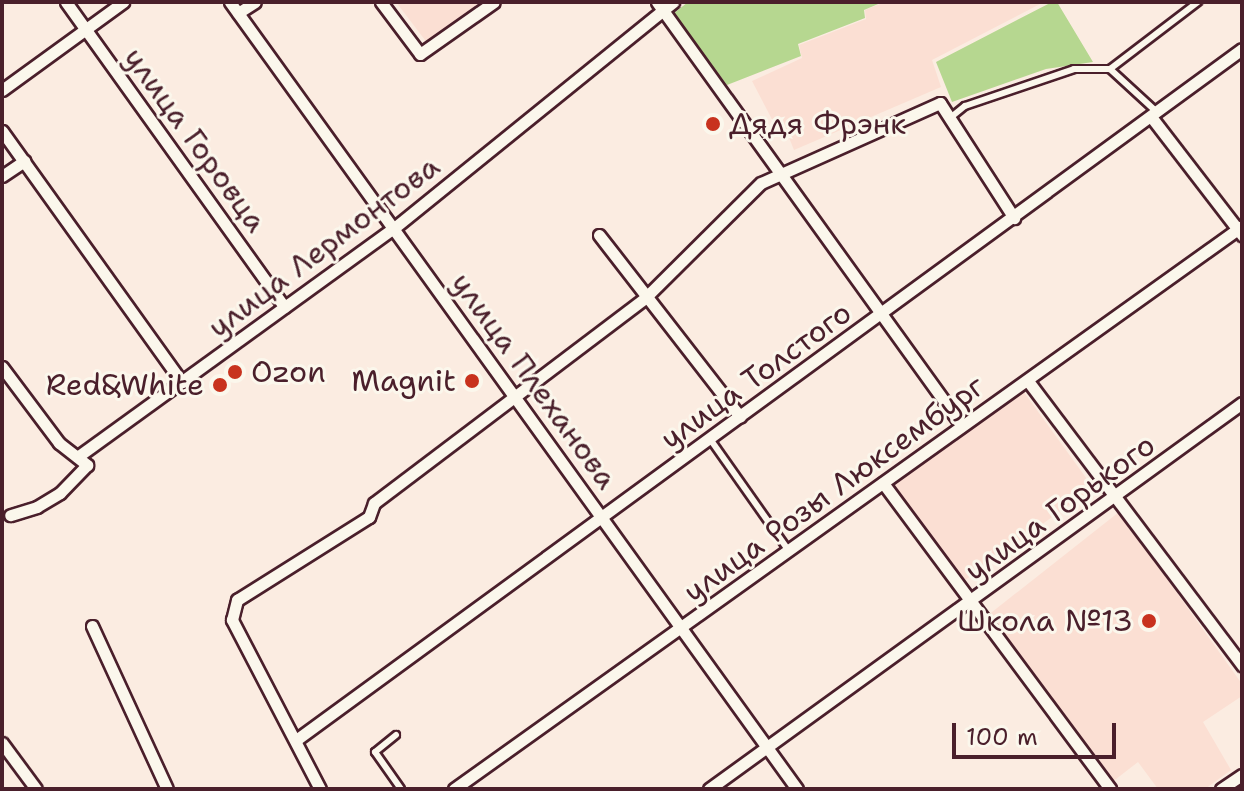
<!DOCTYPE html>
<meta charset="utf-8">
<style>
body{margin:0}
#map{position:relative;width:1244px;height:791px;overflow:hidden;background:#fbece1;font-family:"Shantell Sans",sans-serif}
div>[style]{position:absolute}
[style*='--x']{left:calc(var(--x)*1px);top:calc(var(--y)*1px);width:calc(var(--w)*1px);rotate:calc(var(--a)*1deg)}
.built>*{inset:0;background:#fbdfd3;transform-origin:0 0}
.green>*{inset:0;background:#b6d790}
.roads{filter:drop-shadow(2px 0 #4a1f2b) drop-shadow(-2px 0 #4a1f2b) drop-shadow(0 2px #4a1f2b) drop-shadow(0 -2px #4a1f2b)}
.lane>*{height:6px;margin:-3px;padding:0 3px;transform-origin:3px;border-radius:3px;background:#fbf7ec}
.street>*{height:11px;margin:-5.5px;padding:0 5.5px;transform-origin:5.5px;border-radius:5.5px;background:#fbf7ec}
.dots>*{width:22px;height:22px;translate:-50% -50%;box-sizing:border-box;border:4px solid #fbf7ec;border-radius:50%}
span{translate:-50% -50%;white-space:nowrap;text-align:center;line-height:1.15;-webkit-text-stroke:6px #fbf7ec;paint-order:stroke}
.poi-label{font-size:30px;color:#4a1f2b}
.left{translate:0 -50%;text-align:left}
.right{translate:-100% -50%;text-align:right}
.street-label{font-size:30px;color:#4a1f2b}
.frame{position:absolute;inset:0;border:4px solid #4a1f2b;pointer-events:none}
.scale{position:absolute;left:952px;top:723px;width:164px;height:36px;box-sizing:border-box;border:4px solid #4a1f2b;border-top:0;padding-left:10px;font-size:24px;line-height:28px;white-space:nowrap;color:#4a1f2b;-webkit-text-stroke:6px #fbf7ec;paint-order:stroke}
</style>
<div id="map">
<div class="built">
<i style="clip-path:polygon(396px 2px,488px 2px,428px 44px)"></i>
<i style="clip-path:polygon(885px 2px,1044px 2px,932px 60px,941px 87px,794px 150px,784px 125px,776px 127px,752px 81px,802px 58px,799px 45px,866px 19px,865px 10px)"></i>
<i style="left:1023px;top:391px;width:119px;height:160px;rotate:54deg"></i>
<i style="clip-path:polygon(1119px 512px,1242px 684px,1242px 696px,1203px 722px,1231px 770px,1205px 789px,1158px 789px,1138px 762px,1107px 786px,987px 616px)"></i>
</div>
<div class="green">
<i style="clip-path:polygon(688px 2px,883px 2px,864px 10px,865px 18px,798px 44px,801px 56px,727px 85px,673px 14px)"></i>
<i style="clip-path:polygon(1052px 2px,1057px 2px,1093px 62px,1046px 69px,952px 102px,936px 62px)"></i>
</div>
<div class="roads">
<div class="lane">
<i style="--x:1110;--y:69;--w:111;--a:-37.3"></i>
<i style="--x:950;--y:118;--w:19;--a:-39"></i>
<i style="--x:965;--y:106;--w:115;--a:-18.7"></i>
<i style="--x:1074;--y:69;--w:36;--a:0"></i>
<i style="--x:1110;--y:69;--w:65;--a:42.5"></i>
<i style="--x:710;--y:439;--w:137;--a:54.8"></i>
<i style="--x:396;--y:735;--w:27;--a:141"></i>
<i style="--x:375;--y:752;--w:45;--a:54.9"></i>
</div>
<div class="street">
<i style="--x:66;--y:2;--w:375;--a:54.4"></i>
<i style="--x:230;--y:2;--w:970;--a:54.23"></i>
<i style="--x:381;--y:2;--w:65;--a:53.1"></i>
<i style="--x:420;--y:54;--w:90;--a:-35.1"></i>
<i style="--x:657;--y:2;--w:522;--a:54.27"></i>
<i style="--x:238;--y:13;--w:20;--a:-33"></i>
<i style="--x:2;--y:90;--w:150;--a:-36"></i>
<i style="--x:1152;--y:118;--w:148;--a:52.4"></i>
<i style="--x:2;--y:131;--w:309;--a:54.4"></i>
<i style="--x:2;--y:176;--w:27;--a:-34"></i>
<i style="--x:599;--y:235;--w:230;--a:52.2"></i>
<i style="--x:2;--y:367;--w:95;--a:53.1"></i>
<i style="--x:59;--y:443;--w:36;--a:38"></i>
<i style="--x:87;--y:465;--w:39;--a:134"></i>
<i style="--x:60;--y:493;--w:27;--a:149"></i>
<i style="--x:37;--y:507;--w:28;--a:163"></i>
<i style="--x:1028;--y:381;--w:356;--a:53"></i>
<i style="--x:80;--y:455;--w:387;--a:-35.9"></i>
<i style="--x:394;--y:228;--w:359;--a:-39"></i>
<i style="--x:883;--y:483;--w:381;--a:53.4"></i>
<i style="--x:92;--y:626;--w:179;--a:65.3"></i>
<i style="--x:296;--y:740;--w:1171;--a:-36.15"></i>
<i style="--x:2;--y:743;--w:57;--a:53.5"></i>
<i style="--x:320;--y:789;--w:191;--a:-117.5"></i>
<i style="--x:232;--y:620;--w:21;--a:-76"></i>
<i style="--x:237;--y:600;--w:156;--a:-32.2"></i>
<i style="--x:369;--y:517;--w:15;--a:-70"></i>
<i style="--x:374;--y:503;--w:340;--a:-37.1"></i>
<i style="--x:645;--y:298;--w:163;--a:-44.8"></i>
<i style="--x:761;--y:183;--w:196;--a:-24.1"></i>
<i style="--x:940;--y:103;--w:137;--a:57.2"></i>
<i style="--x:454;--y:789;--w:968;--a:-35.54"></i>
<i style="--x:709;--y:789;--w:658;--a:-35.91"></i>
<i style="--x:1221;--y:789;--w:25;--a:-34"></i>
</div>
</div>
<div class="dots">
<i style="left:713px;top:124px;background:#c8321e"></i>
<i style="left:235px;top:372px;background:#c8321e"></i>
<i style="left:472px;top:381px;background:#c8321e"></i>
<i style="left:220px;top:385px;background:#c8321e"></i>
<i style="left:1149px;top:621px;background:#c8321e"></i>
</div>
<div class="poi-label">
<span class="left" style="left:729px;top:124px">Дядя Фрэнк</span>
<span class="left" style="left:251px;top:372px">Ozon</span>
<span class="right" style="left:456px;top:381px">Magnit</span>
<span class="right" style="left:204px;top:385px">Red&amp;White</span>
<span class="right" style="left:1133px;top:621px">Школа №13</span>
</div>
<div class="street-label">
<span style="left:195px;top:140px;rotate:54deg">улица Горовца</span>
<span style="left:324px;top:247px;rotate:-37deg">улица Лермонтова</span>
<span style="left:756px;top:376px;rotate:-36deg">улица Толстого</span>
<span style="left:534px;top:381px;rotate:54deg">улица Плеханова</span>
<span style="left:834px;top:489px;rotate:-36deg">улица Розы Люксембург</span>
<span style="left:1060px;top:508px;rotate:-36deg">улица Горького</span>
</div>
<div class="frame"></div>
<div class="scale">100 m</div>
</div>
